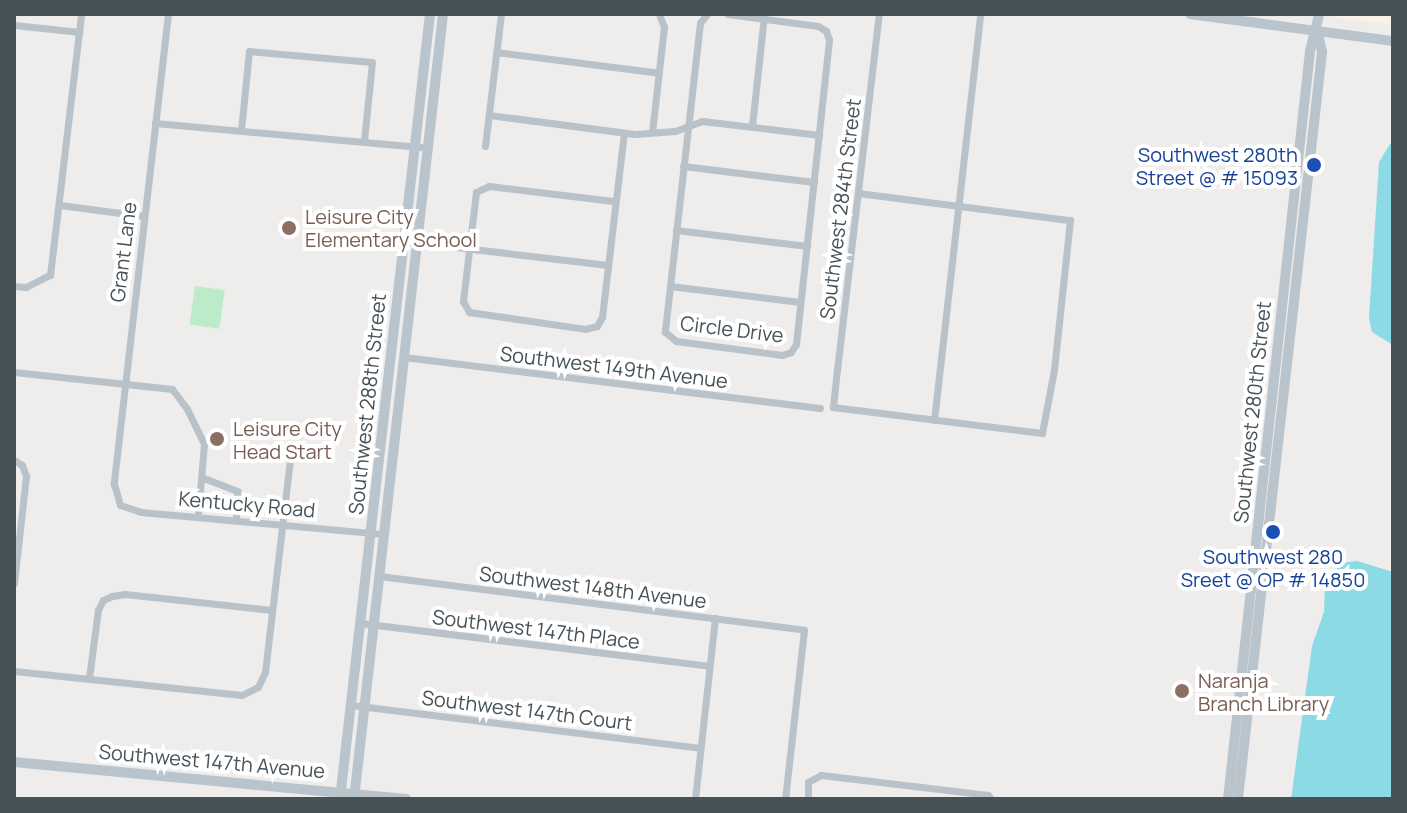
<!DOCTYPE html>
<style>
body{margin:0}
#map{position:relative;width:1407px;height:813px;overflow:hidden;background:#efecec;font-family:Manrope,sans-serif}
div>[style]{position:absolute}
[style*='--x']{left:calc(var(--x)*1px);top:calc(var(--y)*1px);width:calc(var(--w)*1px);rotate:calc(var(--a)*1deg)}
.commercial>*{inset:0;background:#faf2e5}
.green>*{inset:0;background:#bcebca;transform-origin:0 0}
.water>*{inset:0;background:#8cdae5}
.street>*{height:7px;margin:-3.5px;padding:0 3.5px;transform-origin:3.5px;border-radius:3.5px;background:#b8c2c8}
.secondary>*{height:10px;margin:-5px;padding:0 5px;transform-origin:5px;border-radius:5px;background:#b9c4cd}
.dots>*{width:22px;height:22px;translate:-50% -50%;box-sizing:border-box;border:4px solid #fff;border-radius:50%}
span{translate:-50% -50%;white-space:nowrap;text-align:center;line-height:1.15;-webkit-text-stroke:8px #fff;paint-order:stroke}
.transit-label{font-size:20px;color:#164399}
.right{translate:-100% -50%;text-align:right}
.street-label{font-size:20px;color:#465158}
.education-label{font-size:20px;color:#785e54}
.left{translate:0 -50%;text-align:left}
.frame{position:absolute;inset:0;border:16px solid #465158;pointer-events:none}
</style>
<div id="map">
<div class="commercial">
<i style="clip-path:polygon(1335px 14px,1393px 14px,1393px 24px,1334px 18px)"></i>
</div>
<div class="green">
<i style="left:195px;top:286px;width:30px;height:39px;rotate:8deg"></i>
</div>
<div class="water">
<i style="clip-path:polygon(1390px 144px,1393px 144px,1393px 345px,1372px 332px,1369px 318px,1379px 162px)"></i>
<i style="clip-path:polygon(1357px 561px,1393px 572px,1393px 799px,1291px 799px,1312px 646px,1324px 612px,1325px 584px,1341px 563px)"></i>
</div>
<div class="street">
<i style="--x:168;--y:14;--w:473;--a:96.6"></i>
<i style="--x:114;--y:484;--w:22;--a:74"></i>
<i style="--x:120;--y:505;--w:22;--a:18"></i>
<i style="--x:141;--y:512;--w:244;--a:5.2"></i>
<i style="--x:707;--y:14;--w:11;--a:128"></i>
<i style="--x:700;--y:23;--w:311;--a:96.5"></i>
<i style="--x:665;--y:332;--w:14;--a:39"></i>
<i style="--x:676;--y:341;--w:107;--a:7.5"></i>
<i style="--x:782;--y:355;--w:9;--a:-18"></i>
<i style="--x:791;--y:352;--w:9;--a:-58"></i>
<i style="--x:796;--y:344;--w:306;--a:-83.8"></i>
<i style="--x:829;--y:40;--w:9;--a:-108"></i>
<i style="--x:826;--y:31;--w:9;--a:-148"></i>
<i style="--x:818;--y:26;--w:91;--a:-172.4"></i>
<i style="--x:14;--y:25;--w:66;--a:6.1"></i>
<i style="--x:496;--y:52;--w:164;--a:7.3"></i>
<i style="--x:489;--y:115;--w:147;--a:7.4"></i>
<i style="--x:635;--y:134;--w:40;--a:-4.3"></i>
<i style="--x:675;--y:131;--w:29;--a:-20"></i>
<i style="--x:702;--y:121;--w:118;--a:6.8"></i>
<i style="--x:155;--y:123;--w:274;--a:5.2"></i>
<i style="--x:752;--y:126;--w:111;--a:-83.8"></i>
<i style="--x:241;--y:130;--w:79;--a:-84.2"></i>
<i style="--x:249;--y:51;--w:123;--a:5.1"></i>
<i style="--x:372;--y:62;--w:79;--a:95.8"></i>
<i style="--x:652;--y:132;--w:106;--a:-83.5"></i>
<i style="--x:664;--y:27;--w:14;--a:-111"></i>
<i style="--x:485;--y:146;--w:133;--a:-83.1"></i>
<i style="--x:683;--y:166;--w:132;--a:7"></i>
<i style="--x:858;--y:193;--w:214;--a:7.3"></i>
<i style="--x:1070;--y:220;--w:151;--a:96.1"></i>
<i style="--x:1054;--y:370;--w:64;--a:100.8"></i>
<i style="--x:1042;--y:433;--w:211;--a:-172.9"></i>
<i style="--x:833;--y:407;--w:37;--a:-84"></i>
<i style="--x:837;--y:370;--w:358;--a:-83.3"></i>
<i style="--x:613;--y:201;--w:125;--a:-173.1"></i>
<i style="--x:489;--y:186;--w:14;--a:155"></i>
<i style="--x:476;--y:192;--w:110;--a:96.8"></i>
<i style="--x:463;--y:301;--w:13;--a:61"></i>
<i style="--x:469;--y:312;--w:117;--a:8.3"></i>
<i style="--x:585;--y:329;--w:12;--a:-14"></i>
<i style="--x:597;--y:326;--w:10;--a:-61"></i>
<i style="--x:602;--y:317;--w:185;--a:-83.2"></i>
<i style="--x:60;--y:205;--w:84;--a:7.5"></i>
<i style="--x:676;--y:230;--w:132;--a:7"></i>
<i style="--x:404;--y:241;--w:205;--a:6.7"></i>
<i style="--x:14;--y:286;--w:12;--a:5"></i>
<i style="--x:26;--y:287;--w:27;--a:-27"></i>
<i style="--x:50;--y:275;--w:263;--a:-83.2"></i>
<i style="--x:670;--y:286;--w:131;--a:7"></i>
<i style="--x:404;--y:357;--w:419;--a:7"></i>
<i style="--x:14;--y:372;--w:159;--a:6.1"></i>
<i style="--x:172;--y:389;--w:25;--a:53"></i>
<i style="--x:187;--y:409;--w:39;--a:64"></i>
<i style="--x:204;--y:444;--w:71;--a:94.8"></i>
<i style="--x:934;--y:420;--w:409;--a:-83.5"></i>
<i style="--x:14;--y:460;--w:9;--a:32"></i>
<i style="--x:22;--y:465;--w:12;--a:70"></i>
<i style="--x:26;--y:476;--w:108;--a:96.4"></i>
<i style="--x:201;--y:477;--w:39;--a:21"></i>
<i style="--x:237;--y:491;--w:28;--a:92"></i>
<i style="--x:379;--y:576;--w:428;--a:7.2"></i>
<i style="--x:804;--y:630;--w:170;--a:96.4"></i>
<i style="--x:360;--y:623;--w:352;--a:7"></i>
<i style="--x:14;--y:671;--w:229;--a:6"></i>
<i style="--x:242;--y:695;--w:18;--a:-27"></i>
<i style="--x:258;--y:687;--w:17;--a:-65"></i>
<i style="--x:265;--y:672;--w:214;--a:-83.3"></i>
<i style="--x:89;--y:678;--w:69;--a:-82.5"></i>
<i style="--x:98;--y:610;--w:11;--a:-63"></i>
<i style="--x:103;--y:600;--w:10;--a:-24"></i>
<i style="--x:112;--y:596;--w:13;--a:-9"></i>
<i style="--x:125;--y:594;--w:148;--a:6.2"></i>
<i style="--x:351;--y:705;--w:352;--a:7"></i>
<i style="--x:695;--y:799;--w:182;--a:-83.7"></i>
<i style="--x:808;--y:799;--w:17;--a:-90"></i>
<i style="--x:808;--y:782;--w:15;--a:-28"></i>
<i style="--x:821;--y:775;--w:168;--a:6.8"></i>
<i style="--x:988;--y:795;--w:5;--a:53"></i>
</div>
<div class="secondary">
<i style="--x:1190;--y:14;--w:205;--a:7.6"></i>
<i style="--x:14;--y:762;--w:394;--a:5.4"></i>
<i style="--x:340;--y:799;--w:790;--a:-83.46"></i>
<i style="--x:354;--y:799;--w:790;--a:-83.53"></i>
<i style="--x:1228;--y:799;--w:752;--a:-83.74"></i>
<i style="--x:1310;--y:51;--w:38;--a:-76"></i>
<i style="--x:1238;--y:799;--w:752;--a:-83.58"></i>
<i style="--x:1322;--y:52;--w:19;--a:-102"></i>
</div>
<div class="dots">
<i style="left:1314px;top:165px;background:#1a4fb4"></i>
<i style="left:289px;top:228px;background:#8d6e63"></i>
<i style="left:217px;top:439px;background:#8d6e63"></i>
<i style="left:1273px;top:532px;background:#1a4fb4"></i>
<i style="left:1182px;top:691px;background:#8d6e63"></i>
</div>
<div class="transit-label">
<span class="right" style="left:1298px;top:166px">Southwest 280th<br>Street @ # 15093</span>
<span style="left:1273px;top:568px">Southwest 280<br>Sreet @ OP # 14850</span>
</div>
<div class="street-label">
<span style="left:840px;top:209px;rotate:-83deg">Southwest 284th Street</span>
<span style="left:123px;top:252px;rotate:-83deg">Grant Lane</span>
<span style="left:732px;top:329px;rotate:7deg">Circle Drive</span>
<span style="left:614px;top:367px;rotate:7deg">Southwest 149th Avenue</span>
<span style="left:367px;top:404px;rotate:-84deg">Southwest 288th Street</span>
<span style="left:1252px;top:412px;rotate:-84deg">Southwest 280th Street</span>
<span style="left:247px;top:504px;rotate:5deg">Kentucky Road</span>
<span style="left:593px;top:587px;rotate:7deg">Southwest 148th Avenue</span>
<span style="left:536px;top:629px;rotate:7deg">Southwest 147th Place</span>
<span style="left:527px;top:710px;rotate:7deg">Southwest 147th Court</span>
<span style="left:212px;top:761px;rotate:5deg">Southwest 147th Avenue</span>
</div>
<div class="education-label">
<span class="left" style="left:305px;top:228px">Leisure City<br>Elementary School</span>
<span class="left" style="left:233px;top:440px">Leisure City<br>Head Start</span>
<span class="left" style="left:1198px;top:692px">Naranja<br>Branch Library</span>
</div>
<div class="frame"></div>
</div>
